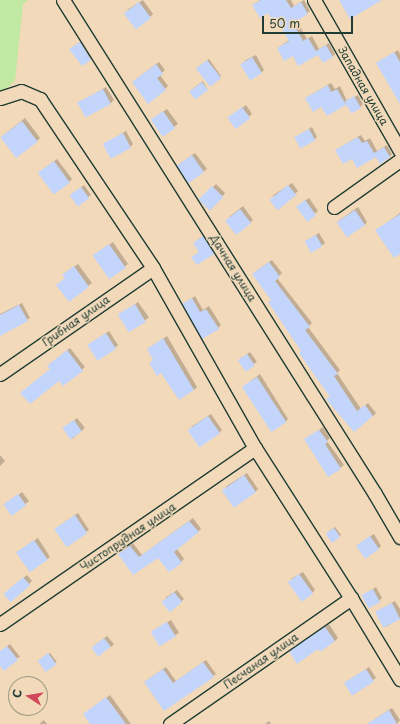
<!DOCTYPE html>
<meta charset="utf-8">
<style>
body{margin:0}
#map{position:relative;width:400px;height:724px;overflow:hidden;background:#f2d9ba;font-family:"Playpen Sans",sans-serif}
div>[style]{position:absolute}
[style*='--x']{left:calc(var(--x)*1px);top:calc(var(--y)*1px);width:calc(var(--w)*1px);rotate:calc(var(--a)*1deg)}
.green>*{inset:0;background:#c2e9a3}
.shadow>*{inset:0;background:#0003;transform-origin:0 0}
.building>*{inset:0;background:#c4d5fb;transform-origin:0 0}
.roads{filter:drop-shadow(1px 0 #1f3d34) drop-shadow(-1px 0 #1f3d34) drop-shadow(0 1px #1f3d34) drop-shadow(0 -1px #1f3d34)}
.street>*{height:13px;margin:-6.5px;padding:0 6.5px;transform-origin:6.5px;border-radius:6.5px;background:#f2d9ba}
span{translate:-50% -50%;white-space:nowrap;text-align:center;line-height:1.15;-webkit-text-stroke:3px #f2d9ba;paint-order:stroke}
.street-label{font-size:11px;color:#1f3d34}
.north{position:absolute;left:8px;top:676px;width:40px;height:40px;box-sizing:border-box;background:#f2d9ba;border:1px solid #9e9b84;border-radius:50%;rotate:282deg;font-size:11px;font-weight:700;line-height:16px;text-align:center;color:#1f3d34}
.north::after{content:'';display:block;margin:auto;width:14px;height:18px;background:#d1495b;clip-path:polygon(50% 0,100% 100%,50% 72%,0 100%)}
.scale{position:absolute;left:262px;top:16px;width:91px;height:18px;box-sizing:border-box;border:2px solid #1f3d34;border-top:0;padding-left:5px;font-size:12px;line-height:14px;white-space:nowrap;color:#1f3d34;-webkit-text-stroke:3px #f2d9ba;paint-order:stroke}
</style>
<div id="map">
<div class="green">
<i style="clip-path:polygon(0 0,28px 0,23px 4px,15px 81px,0 94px)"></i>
</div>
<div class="shadow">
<i style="clip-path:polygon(143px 0,153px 14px,150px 17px,127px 10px)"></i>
<i style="clip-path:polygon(260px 0,291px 0,294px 6px,304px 0,310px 11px,296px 20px,307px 39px,312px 36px,319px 49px,329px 43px,335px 54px,332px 57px,318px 53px,293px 55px,278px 48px,289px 40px,278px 19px,269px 12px,253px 5px)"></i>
<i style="clip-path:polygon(83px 40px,94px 56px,82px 65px,74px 46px)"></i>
<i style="clip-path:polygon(398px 50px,400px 54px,400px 93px,378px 63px)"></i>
<i style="clip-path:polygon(256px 55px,264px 70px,261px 73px,244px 61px)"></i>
<i style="clip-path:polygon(209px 59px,221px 76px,220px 77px,198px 67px)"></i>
<i style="clip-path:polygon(159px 62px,165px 70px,160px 75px,168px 86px,165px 89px,136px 79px)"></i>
<i style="clip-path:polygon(203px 81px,207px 89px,191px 90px)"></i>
<i style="clip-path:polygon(331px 83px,335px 89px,340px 86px,347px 101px,358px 95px,363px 104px,360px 107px,346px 104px,327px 115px,322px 105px,309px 96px)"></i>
<i style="clip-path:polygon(106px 87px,114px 100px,111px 103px,82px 101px)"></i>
<i style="clip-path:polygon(246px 105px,252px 114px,236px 127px,232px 115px)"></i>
<i style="clip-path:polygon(167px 109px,178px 124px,163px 135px,155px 117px)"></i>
<i style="clip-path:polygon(25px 118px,40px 138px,37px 141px,1px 137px)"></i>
<i style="clip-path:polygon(312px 127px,317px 137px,314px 140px,295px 138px)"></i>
<i style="clip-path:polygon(126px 131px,133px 144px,130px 147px,105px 144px)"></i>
<i style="clip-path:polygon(361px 135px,365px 141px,370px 138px,377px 151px,387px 145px,392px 154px,389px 157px,352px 157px,339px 148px)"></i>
<i style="clip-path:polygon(195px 153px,207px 169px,189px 182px,181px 163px)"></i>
<i style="clip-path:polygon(57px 159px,72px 179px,69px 182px,39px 173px)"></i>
<i style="clip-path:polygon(292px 183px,298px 191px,295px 194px,272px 196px)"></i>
<i style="left:216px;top:184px;width:13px;height:23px;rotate:45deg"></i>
<i style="clip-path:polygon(84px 185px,91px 195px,88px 197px,74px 193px)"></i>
<i style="clip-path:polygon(309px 198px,318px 211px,307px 220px,300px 204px)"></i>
<i style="clip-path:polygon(243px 206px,253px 220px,250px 223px,229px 217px)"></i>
<i style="clip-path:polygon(358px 207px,367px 222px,365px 225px,337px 222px)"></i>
<i style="clip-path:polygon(400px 213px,400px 253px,377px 230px)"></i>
<i style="left:319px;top:233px;width:12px;height:15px;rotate:59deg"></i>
<i style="clip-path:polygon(206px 234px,216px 250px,193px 257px,200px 251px,197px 240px)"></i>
<i style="clip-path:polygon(113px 242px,128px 264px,110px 278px,97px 253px)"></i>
<i style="clip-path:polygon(272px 260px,282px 273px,277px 278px,312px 323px,308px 327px,340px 370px,337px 373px,361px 409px,368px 403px,376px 413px,373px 416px,335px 410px,328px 399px,331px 396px,256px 271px)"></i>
<i style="clip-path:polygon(78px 264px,92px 283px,69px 300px,66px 272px)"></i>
<i style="clip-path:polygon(195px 296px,203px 310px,209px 306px,221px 325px,218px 328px,184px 304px)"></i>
<i style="left:138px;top:302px;width:19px;height:23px;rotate:55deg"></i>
<i style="clip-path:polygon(22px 303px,30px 318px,0 335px,0 314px)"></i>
<i style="clip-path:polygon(109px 331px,118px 345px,115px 348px,89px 345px)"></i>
<i style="clip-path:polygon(167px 336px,197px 387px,194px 390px,154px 359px,151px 347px)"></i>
<i style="clip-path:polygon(70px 348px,85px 367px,63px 385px,51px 369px,51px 363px)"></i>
<i style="left:250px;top:352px;width:12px;height:14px;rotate:55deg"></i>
<i style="clip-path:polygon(260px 374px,288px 419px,285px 422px,243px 387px)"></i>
<i style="clip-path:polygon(211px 414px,222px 430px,219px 433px,191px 427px)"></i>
<i style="clip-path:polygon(77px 418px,85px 428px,72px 439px,67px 426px)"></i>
<i style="clip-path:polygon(323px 427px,330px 438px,327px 441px,344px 465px,328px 476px,309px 437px)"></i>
<i style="clip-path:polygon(0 455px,5px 461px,0 466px)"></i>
<i style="clip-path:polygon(247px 473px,258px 489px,255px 492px,225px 487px)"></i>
<i style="clip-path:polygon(22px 492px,29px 501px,12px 515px,8px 503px)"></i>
<i style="clip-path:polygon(78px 513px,89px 530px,86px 532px,59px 526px)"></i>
<i style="clip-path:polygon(193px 518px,201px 529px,177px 549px,184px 559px,181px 562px,159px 556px,133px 574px,122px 551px,133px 543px,142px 555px)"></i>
<i style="clip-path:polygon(335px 527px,341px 535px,339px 536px,328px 532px)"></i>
<i style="clip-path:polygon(374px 534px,381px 546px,378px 549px,360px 543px)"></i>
<i style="clip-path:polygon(38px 538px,50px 557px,47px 559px,17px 552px)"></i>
<i style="clip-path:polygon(303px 572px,315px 590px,312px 593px,291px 579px)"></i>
<i style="clip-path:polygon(27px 575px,32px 581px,29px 584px,8px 590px)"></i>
<i style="clip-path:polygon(376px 587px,382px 598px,379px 601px,363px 596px)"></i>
<i style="clip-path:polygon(177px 590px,184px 599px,181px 602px,165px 598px)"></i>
<i style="clip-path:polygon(395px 601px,400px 609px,400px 618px,386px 627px,380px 610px)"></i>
<i style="left:171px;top:620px;width:15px;height:22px;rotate:58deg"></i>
<i style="clip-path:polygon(329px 624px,338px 638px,335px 641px,321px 650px,319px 647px,293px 649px)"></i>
<i style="clip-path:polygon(107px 636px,114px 644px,111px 647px,95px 645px)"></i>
<i style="clip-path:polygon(10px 644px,20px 657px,0 664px,0 652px)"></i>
<i style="left:50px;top:653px;width:11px;height:13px;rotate:52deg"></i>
<i style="clip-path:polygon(206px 660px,216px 674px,164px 710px,148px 679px,166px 667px,176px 681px)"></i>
<i style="clip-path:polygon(369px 667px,376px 678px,353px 695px,348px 681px)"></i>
<i style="clip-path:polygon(110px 695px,131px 724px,92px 724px,87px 712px)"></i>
<i style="clip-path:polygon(392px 708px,400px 720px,397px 724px,375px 724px,373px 721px,376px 718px)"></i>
<i style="clip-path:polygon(44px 720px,47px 724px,39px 724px)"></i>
<i style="clip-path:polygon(269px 721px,271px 724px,265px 724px)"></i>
</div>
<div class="building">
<i style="clip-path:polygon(261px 0,286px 0,291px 8px,301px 2px,308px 14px,293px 23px,303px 41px,308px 38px,316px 51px,326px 45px,333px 57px,323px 63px,318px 55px,298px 66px,293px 56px,284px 61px,277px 48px,289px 41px,277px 21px,274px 23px,268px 13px,260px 18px,252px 5px)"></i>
<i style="clip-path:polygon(339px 0,382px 0,350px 19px)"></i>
<i style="left:139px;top:2px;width:20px;height:19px;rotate:53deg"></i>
<i style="clip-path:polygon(80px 42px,91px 60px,82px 66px,69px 49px)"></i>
<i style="clip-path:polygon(394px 52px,400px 62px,400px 104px,376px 63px)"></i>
<i style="left:252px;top:57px;width:19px;height:14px;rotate:58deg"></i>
<i style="left:207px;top:60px;width:23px;height:14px;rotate:52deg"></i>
<i style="clip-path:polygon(156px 64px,163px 74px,157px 78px,166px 90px,148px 104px,132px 82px)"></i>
<i style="left:202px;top:82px;width:10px;height:16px;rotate:53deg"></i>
<i style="clip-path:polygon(328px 85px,331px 92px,337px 89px,346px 105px,327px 116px,321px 107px,313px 112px,305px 98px)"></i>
<i style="left:103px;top:89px;width:17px;height:29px;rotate:62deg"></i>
<i style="left:354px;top:96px;width:14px;height:11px;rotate:60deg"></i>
<i style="left:242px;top:107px;width:14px;height:18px;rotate:54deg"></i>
<i style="left:163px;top:111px;width:21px;height:15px;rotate:55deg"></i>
<i style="left:22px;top:121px;width:26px;height:27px;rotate:53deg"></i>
<i style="left:309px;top:129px;width:13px;height:17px;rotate:61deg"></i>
<i style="left:123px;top:133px;width:17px;height:23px;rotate:62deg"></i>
<i style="clip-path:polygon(358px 137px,362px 143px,367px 141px,374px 153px,384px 147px,390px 157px,380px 164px,376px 157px,357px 168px,352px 159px,343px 164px,335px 150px)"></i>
<i style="left:192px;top:155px;width:21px;height:19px;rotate:55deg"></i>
<i style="left:54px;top:161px;width:27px;height:20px;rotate:54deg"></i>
<i style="left:288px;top:185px;width:13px;height:24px;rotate:51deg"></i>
<i style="left:212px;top:186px;width:16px;height:19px;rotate:45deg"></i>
<i style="left:81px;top:187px;width:14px;height:14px;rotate:54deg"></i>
<i style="left:305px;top:200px;width:19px;height:11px;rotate:54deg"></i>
<i style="left:240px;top:209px;width:18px;height:19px;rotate:52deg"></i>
<i style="left:355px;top:210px;width:18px;height:22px;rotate:56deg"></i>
<i style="clip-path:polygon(400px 214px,400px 254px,394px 258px,375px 230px)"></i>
<i style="left:316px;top:235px;width:13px;height:13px;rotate:61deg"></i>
<i style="clip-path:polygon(203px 236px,214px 254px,197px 265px,191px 257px,199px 252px,193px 243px)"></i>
<i style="left:109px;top:244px;width:29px;height:20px;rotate:55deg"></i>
<i style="clip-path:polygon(269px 262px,280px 277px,275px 281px,310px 327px,305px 330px,338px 374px,334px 376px,357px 411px,365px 405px,373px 416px,354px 432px,326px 399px,330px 397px,299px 353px,301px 351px,268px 302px,271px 300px,252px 274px)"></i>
<i style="clip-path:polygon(74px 266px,89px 287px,69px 302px,56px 285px,65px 278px,62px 275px)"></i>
<i style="clip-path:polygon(192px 298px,200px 312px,206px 309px,219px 329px,202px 339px,182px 304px)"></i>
<i style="left:135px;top:304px;width:21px;height:20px;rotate:59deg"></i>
<i style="clip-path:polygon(19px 305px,28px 321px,0 336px,0 315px)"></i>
<i style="left:106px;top:333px;width:19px;height:22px;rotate:58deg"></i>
<i style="clip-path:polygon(163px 338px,194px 390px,179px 400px,161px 373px,157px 376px,149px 363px,153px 360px,147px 349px)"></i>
<i style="clip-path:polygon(67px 350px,83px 371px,63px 386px,59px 381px,30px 404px,20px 393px,50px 369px,47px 366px)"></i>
<i style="left:247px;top:354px;width:14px;height:11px;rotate:56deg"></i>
<i style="left:257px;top:377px;width:54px;height:18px;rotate:57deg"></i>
<i style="left:208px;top:416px;width:21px;height:25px;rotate:55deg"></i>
<i style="left:74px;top:420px;width:14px;height:14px;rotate:56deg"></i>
<i style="clip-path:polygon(319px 430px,328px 442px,325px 444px,341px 469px,328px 477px,304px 439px)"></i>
<i style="left:244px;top:475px;width:21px;height:27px;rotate:55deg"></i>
<i style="left:18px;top:494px;width:14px;height:18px;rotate:54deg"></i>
<i style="left:75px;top:515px;width:22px;height:25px;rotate:56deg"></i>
<i style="clip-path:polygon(189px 521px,199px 532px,174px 552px,182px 563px,169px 572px,158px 558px,133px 575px,118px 554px,130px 546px,139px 557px)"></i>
<i style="left:334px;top:528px;width:11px;height:10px;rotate:56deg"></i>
<i style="left:370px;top:536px;width:16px;height:17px;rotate:55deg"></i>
<i style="left:34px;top:540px;width:24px;height:22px;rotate:55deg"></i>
<i style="left:299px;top:574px;width:24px;height:14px;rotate:54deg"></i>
<i style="left:23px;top:577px;width:11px;height:26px;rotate:49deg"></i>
<i style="left:373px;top:589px;width:15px;height:13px;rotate:62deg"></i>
<i style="left:174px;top:592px;width:13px;height:16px;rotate:51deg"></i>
<i style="left:392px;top:603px;width:18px;height:19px;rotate:63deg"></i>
<i style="left:167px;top:622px;width:17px;height:19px;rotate:59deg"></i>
<i style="clip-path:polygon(325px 627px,335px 641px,320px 652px,318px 649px,297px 664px,289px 651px)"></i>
<i style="left:104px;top:638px;width:11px;height:16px;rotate:52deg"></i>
<i style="clip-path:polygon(7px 646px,18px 660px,4px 671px,0 666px,0 651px)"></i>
<i style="left:48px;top:653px;width:14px;height:13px;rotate:54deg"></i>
<i style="clip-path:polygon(203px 662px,214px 677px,164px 711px,144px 682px,163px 669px,173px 683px)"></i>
<i style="left:366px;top:669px;width:15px;height:26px;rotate:58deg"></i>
<i style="clip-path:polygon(106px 697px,126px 724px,90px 724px,83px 714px)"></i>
<i style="clip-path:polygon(389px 710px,397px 724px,367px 724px)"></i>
</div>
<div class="roads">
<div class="street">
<i style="--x:63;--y:0;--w:584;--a:57.72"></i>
<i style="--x:375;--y:494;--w:50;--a:59.8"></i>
<i style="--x:314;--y:0;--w:174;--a:60.3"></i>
<i style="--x:0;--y:98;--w:22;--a:-18"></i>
<i style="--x:21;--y:91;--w:21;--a:23"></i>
<i style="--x:40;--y:99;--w:203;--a:56.2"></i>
<i style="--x:153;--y:268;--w:207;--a:60.5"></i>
<i style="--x:255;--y:448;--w:178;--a:57.4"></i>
<i style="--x:351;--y:598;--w:95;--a:58.8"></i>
<i style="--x:334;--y:207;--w:81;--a:-35.5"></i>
<i style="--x:0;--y:374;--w:186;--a:-34.7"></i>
<i style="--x:0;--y:624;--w:310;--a:-34.6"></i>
<i style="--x:170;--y:724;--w:221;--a:-34.8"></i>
</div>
</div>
<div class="street-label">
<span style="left:363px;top:86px;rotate:60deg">Западная улица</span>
<span style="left:233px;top:268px;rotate:58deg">Дачная улица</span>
<span style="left:76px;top:321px;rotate:-35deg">Грибная улица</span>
<span style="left:128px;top:537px;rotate:-34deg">Чистопрудная улица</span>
<span style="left:261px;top:661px;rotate:-35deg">Песчаная улица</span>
</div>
<div class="north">С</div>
<div class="scale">50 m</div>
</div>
